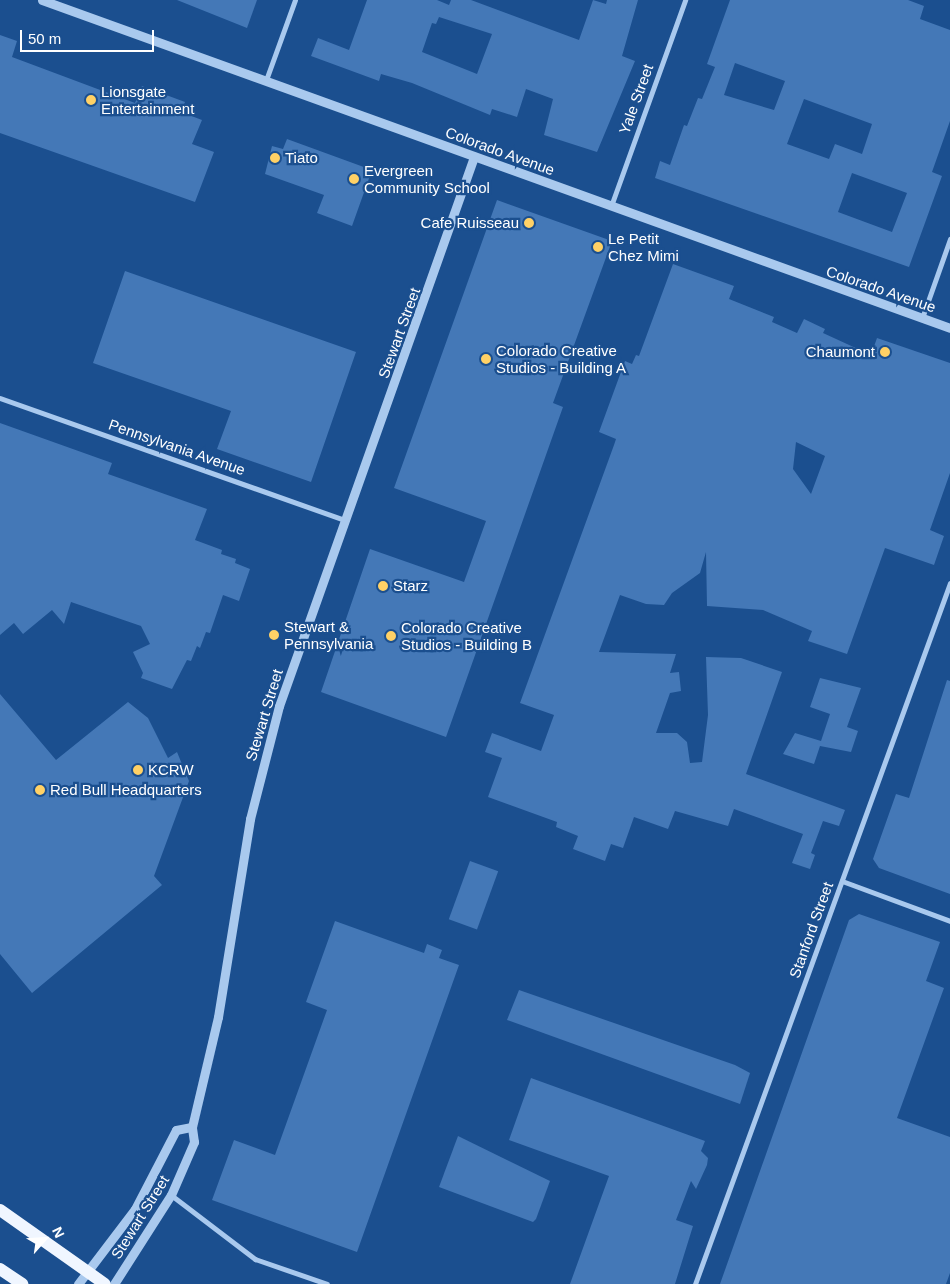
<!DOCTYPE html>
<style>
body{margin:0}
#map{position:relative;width:950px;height:1284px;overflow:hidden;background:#1b4f8f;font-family:Helvetica,sans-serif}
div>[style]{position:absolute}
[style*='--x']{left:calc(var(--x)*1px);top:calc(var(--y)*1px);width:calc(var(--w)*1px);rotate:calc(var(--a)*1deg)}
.building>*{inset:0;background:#4478b7;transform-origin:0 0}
.minor>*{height:5px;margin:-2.5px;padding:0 2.5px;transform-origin:2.5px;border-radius:2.5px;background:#a9c9ee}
.tertiary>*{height:9px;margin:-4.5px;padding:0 4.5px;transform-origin:4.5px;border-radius:4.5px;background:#a9c9ee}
.primary>*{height:12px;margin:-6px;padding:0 6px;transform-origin:6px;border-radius:6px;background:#f0f6ff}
.dots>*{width:14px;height:14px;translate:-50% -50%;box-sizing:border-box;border:2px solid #1b4f8f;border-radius:50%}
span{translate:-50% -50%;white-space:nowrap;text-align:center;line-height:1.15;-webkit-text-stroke:4.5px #1b4f8f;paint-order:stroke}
.poi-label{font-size:15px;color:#fff}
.left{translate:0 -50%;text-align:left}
.right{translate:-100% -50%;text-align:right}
.street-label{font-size:15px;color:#fff}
.north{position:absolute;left:20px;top:1214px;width:50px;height:50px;-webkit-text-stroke:4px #1b4f8f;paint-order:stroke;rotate:64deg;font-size:14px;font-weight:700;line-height:20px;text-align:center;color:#fff}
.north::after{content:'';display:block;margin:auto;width:18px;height:22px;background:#fff;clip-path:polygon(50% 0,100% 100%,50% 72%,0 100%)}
.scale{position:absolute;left:20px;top:30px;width:134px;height:22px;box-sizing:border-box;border:2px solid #fff;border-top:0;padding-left:6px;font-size:15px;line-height:18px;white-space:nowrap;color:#fff;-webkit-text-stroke:4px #1b4f8f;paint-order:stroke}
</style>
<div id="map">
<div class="building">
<i style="clip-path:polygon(177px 0,257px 0,247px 28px)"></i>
<i style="clip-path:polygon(evenodd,367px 0,437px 0,449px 5px,451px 0,471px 0,579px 40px,593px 0,606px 4px,607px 0,638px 0,622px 56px,635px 61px,597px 152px,544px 135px,553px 99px,526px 89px,517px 117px,492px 109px,490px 115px,412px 83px,381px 74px,379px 81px,311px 56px,318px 38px,349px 50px,367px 0,439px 17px,492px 34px,477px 74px,422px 52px,432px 23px,436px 24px,439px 17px)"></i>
<i style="clip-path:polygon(evenodd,730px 0,908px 0,924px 6px,920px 19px,950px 30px,950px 121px,932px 172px,942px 176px,909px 267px,655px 178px,660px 161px,670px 165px,684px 125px,687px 126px,698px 98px,702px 99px,715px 67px,707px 64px,730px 0,735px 63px,785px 81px,774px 110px,724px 95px,735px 63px,730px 0,804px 99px,872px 124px,862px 154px,835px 144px,829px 159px,787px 144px,804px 99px,730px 0,852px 173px,907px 193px,892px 232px,838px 212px,852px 173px)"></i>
<i style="clip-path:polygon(0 35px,17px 41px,12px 57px,135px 103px,142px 86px,185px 102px,181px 112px,202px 120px,192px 144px,214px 152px,195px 202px,0 133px)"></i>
<i style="clip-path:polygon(287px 139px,372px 170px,352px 226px,317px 213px,324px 195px,265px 174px,272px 146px,283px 149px)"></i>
<i style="clip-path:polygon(497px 200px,612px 241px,553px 403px,563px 407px,446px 737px,321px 692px,370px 549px,464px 582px,486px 521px,394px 488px)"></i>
<i style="clip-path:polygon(evenodd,673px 264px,734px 286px,729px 299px,774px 317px,772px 322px,797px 333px,804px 319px,825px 329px,823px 333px,871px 355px,877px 338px,950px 363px,950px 473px,930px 530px,944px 536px,934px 565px,885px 548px,847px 654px,808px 641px,812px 631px,763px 610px,707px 606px,706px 552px,700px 573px,672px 593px,664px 605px,646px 604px,620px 595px,599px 652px,676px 654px,670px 673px,679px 672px,681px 691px,670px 693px,656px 733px,677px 733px,687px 742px,690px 763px,702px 762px,708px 715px,706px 657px,741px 658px,782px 672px,746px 774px,845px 810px,839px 826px,823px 821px,811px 853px,815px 855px,810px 869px,792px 863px,803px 834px,734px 809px,728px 826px,675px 811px,668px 829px,634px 817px,623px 848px,611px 844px,605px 861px,573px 849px,578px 836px,556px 827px,557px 822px,488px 797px,502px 758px,485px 752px,492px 733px,541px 751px,554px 715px,520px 703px,614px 445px,616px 439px,599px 432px,625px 361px,632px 364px,636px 355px,639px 356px,673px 264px,796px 442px,825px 456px,811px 494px,793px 469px,796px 442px)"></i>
<i style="clip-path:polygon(125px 271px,356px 352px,311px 482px,217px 449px,231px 411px,93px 363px)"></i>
<i style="clip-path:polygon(0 423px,112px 463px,108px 474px,207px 509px,195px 540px,222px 550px,221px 554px,236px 559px,235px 563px,250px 569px,239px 601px,223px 595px,210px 633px,206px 632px,200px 648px,197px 646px,191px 661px,187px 660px,172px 689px,141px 678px,143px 673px,133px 652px,150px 644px,141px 626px,71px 602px,64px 624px,52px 610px,23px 634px,14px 623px,0 635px)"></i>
<i style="clip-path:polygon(820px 678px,861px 688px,847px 727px,858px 731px,851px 752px,820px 746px,814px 764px,783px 754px,795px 733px,821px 741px,830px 714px,810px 707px)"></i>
<i style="clip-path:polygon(947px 680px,950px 681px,950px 894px,879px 868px,873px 859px,896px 794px,909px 798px)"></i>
<i style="clip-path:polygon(0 694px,56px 760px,128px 702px,148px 718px,168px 758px,177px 752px,189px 781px,154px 876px,162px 885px,32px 993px,0 954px)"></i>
<i style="left:470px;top:861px;width:30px;height:62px;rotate:20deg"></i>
<i style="clip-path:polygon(859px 914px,940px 942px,926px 981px,944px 988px,897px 1118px,950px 1137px,950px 1273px,946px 1284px,720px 1284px,849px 920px)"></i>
<i style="clip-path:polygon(335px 921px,424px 953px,427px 944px,442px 950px,439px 958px,459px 965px,357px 1252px,212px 1200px,234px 1140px,275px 1155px,327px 1010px,306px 1002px)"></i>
<i style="clip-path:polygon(519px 990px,735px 1065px,750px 1073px,740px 1104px,507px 1020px)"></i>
<i style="clip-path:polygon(531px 1078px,705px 1141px,701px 1151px,708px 1158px,707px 1165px,696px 1189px,691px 1181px,676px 1220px,693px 1226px,675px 1284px,570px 1284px,609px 1176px,509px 1140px)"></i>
<i style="clip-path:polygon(458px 1136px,550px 1181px,536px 1219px,533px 1222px,439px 1187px)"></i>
</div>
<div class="minor">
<i style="--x:266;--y:80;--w:85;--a:-70.1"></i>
<i style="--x:611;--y:206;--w:219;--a:-70.2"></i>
<i style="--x:922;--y:318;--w:84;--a:-70.5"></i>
<i style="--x:0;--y:398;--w:366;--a:19.5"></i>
<i style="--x:842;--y:881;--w:115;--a:20.3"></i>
<i style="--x:171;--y:1195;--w:106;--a:37.3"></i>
<i style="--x:255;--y:1259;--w:76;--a:19.1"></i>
<i style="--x:695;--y:1284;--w:746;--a:-70.01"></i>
</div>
<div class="tertiary">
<i style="--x:42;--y:0;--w:965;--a:19.86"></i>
<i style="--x:78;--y:1284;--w:94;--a:-52.8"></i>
<i style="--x:135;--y:1209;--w:89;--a:-62.6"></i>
<i style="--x:176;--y:1130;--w:16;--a:-11"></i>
<i style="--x:114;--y:1284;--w:106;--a:-57.4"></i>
<i style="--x:171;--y:1195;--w:58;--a:-66.5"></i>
<i style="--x:194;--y:1142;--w:15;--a:-98"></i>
<i style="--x:192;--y:1127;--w:113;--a:-76.7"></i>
<i style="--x:218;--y:1017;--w:201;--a:-80.8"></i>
<i style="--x:250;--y:819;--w:117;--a:-75.6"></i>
<i style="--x:279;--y:706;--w:583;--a:-70.45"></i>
</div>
<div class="primary">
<i style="--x:0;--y:1210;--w:128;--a:35.2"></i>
<i style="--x:0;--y:1269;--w:27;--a:34"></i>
</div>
<div class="dots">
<i style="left:91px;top:100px;background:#ffd166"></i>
<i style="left:275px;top:158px;background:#ffd166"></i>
<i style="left:354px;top:179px;background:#ffd166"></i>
<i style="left:529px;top:223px;background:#ffd166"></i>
<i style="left:598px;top:247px;background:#ffd166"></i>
<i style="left:885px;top:352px;background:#ffd166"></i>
<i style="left:486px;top:359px;background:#ffd166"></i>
<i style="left:383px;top:586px;background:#ffd166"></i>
<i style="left:274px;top:635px;background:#ffd166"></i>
<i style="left:391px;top:636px;background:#ffd166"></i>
<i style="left:138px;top:770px;background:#ffd166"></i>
<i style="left:40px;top:790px;background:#ffd166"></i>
</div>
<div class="poi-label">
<span class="left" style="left:101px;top:100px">Lionsgate<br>Entertainment</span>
<span class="left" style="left:285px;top:158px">Tiato</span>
<span class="left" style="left:364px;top:179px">Evergreen<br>Community School</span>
<span class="right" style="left:519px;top:223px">Cafe Ruisseau</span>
<span class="left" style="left:608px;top:247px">Le Petit<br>Chez Mimi</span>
<span class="left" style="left:496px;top:359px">Colorado Creative<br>Studios - Building A</span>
<span class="right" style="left:875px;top:352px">Chaumont</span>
<span class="left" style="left:393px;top:586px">Starz</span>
<span class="left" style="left:284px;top:635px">Stewart &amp;<br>Pennsylvania</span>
<span class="left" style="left:401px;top:636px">Colorado Creative<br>Studios - Building B</span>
<span class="left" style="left:148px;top:770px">KCRW</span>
<span class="left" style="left:50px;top:790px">Red Bull Headquarters</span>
</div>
<div class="street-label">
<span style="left:636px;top:99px;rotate:-70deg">Yale Street</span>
<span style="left:500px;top:151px;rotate:20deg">Colorado Avenue</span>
<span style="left:881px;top:289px;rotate:19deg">Colorado Avenue</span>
<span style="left:399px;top:333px;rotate:-70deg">Stewart Street</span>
<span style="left:177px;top:447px;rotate:19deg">Pennsylvania Avenue</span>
<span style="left:264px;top:715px;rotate:-73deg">Stewart Street</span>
<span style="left:811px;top:930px;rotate:-70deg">Stanford Street</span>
<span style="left:140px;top:1217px;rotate:-58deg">Stewart Street</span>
</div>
<div class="north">N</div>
<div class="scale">50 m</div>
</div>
